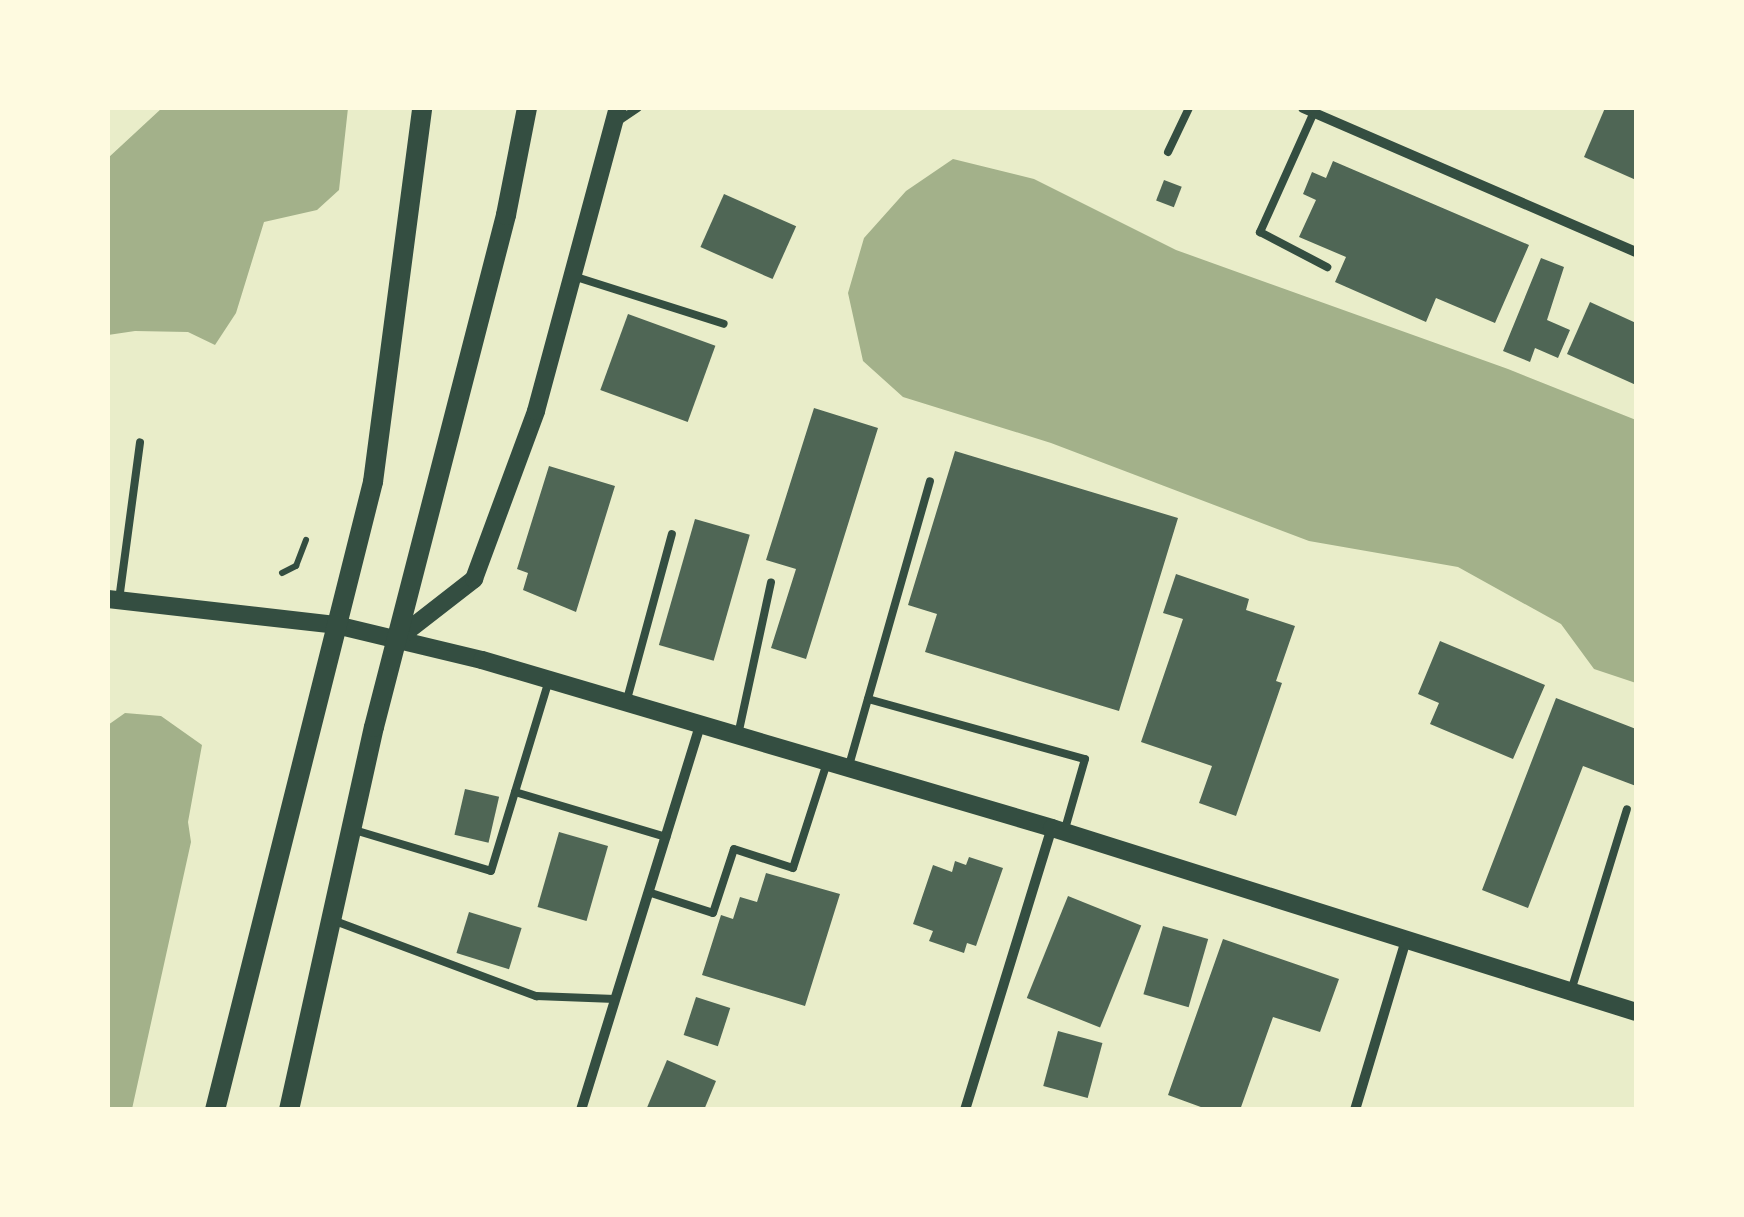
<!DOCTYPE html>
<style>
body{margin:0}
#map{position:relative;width:1744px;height:1217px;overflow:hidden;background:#e9edc9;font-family:"Alegreya Sans",sans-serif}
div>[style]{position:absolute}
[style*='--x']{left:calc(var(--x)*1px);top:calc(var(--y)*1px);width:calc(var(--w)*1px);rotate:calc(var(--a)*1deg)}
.water>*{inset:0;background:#a3b18a}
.building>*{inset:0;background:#4f6655;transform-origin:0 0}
.path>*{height:6px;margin:-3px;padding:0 3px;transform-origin:3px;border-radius:3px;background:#344e41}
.service>*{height:8px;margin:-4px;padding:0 4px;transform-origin:4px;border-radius:4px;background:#344e41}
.minor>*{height:10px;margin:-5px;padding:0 5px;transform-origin:5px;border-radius:5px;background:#344e41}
.tertiary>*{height:18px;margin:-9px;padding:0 9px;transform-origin:9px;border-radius:9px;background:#344e41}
.secondary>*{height:20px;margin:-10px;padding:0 10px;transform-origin:10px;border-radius:10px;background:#344e41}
span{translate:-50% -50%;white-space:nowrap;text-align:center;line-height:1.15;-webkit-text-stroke:8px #fefae0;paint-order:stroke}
.frame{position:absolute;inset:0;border:110px solid #fefae0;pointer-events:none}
</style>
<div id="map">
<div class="water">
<i style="clip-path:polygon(162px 108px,348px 108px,339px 190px,317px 210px,264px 222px,236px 313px,215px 345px,188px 332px,135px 331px,108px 335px,108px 158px)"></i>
<i style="clip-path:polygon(953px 159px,1034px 179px,1176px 250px,1508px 369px,1636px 420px,1636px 683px,1594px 669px,1561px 624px,1458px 567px,1309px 541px,1051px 443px,903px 397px,863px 361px,848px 293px,864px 238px,906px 191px)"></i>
<i style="clip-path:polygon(125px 713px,161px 716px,202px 745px,188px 822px,191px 842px,132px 1109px,108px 1110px,108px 725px)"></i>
</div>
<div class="building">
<i style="clip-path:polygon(1605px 108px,1636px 108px,1636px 180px,1584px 157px)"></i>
<i style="clip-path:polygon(1333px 161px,1529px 245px,1495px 323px,1436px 298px,1426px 322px,1335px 282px,1346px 257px,1299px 237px,1316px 200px,1303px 194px,1312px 172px,1326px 178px)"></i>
<i style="left:1164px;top:180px;width:19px;height:22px;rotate:21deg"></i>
<i style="left:724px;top:194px;width:79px;height:58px;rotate:24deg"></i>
<i style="clip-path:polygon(1541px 258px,1564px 267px,1547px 320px,1570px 330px,1558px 358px,1535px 348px,1530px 362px,1503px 351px)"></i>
<i style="clip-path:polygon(1590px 302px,1636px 323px,1636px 385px,1567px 354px)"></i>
<i style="left:628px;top:314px;width:93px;height:81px;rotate:20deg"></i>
<i style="clip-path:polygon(814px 408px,878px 428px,806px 659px,771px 648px,796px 569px,766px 560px)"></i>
<i style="clip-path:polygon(955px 451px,1178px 518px,1119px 711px,925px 652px,937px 614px,908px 605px)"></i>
<i style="clip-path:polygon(549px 466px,615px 486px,576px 612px,523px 590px,528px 573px,517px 569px)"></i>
<i style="left:695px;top:519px;width:57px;height:131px;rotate:16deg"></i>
<i style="clip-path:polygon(1176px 574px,1249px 599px,1246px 610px,1295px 626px,1276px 681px,1282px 683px,1236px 816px,1199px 803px,1212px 766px,1141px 742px,1183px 619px,1163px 613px)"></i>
<i style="clip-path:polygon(1440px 641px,1545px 685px,1513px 759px,1430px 724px,1439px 703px,1418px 694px)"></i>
<i style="clip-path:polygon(1556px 698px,1636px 729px,1636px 786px,1583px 766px,1528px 908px,1482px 890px)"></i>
<i style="left:465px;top:789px;width:35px;height:47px;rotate:13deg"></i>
<i style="left:559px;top:832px;width:51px;height:78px;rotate:16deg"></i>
<i style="clip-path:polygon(969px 857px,1003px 868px,976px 946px,967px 943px,964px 953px,929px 941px,933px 931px,913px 924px,933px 865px,952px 872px,955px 861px,966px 865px)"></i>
<i style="clip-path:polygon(766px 873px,840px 894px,805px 1006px,702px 975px,721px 915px,733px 919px,740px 897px,757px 902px)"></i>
<i style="left:1068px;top:896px;width:79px;height:110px;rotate:22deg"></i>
<i style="left:469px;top:912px;width:55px;height:43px;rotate:17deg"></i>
<i style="left:1163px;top:926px;width:47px;height:71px;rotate:16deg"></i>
<i style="clip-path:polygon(1223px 939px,1339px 979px,1320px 1032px,1273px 1017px,1240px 1110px,1209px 1110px,1168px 1095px)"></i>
<i style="left:696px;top:997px;width:36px;height:40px;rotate:18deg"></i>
<i style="left:1058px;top:1031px;width:46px;height:57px;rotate:15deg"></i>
<i style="clip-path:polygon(667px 1060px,716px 1081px,704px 1110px,646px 1110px)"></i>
</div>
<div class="path">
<i style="--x:282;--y:573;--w:16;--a:-27"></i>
<i style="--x:296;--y:566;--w:28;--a:-69"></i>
</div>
<div class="service">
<i style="--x:1314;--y:112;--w:132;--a:114.2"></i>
<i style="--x:1260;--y:232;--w:76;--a:27.6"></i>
<i style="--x:617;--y:122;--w:25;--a:-34"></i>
<i style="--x:1168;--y:152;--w:49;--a:-64.5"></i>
<i style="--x:573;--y:276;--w:158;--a:17.6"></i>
<i style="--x:119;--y:600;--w:159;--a:-82.4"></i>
<i style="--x:868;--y:699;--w:225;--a:15.5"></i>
<i style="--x:1085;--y:759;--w:76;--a:106"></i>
<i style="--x:626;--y:703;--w:175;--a:-74.8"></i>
<i style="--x:738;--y:735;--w:156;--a:-77.8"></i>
<i style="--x:848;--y:769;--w:299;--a:-74.1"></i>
<i style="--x:515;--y:792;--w:158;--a:16.6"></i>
<i style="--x:351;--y:829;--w:146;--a:16.7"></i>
<i style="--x:491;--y:871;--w:200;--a:-73.1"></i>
<i style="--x:648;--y:892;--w:68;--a:17.9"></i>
<i style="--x:713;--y:913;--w:67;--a:-71.8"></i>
<i style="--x:734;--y:849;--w:62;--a:17.9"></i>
<i style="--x:793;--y:868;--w:110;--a:-72.1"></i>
<i style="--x:335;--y:921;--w:215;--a:20.5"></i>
<i style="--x:536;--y:996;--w:79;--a:2.2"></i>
<i style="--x:1571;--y:991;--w:190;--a:-72.9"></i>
</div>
<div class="minor">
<i style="--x:1303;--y:108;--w:363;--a:23.4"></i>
<i style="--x:581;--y:1110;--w:402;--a:-72.8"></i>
<i style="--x:965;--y:1110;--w:295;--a:-72.9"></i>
<i style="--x:1355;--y:1110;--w:181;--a:-73.3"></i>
</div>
<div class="tertiary">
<i style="--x:108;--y:599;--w:229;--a:6.5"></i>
<i style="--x:336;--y:625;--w:150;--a:13.5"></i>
<i style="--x:482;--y:660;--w:594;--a:16.42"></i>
<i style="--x:1052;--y:828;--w:612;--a:17.49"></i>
<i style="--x:397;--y:639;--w:98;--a:-37.9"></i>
<i style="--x:474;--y:579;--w:179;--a:-69.7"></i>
<i style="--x:536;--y:411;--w:314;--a:-74.9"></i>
</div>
<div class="secondary">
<i style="--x:215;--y:1110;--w:648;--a:-75.88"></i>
<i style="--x:373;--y:482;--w:377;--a:-82.5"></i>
<i style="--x:289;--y:1110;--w:392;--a:-77.5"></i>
<i style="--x:374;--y:727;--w:529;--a:-75.54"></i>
<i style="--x:506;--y:215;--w:109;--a:-78.9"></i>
</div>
<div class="frame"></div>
</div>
